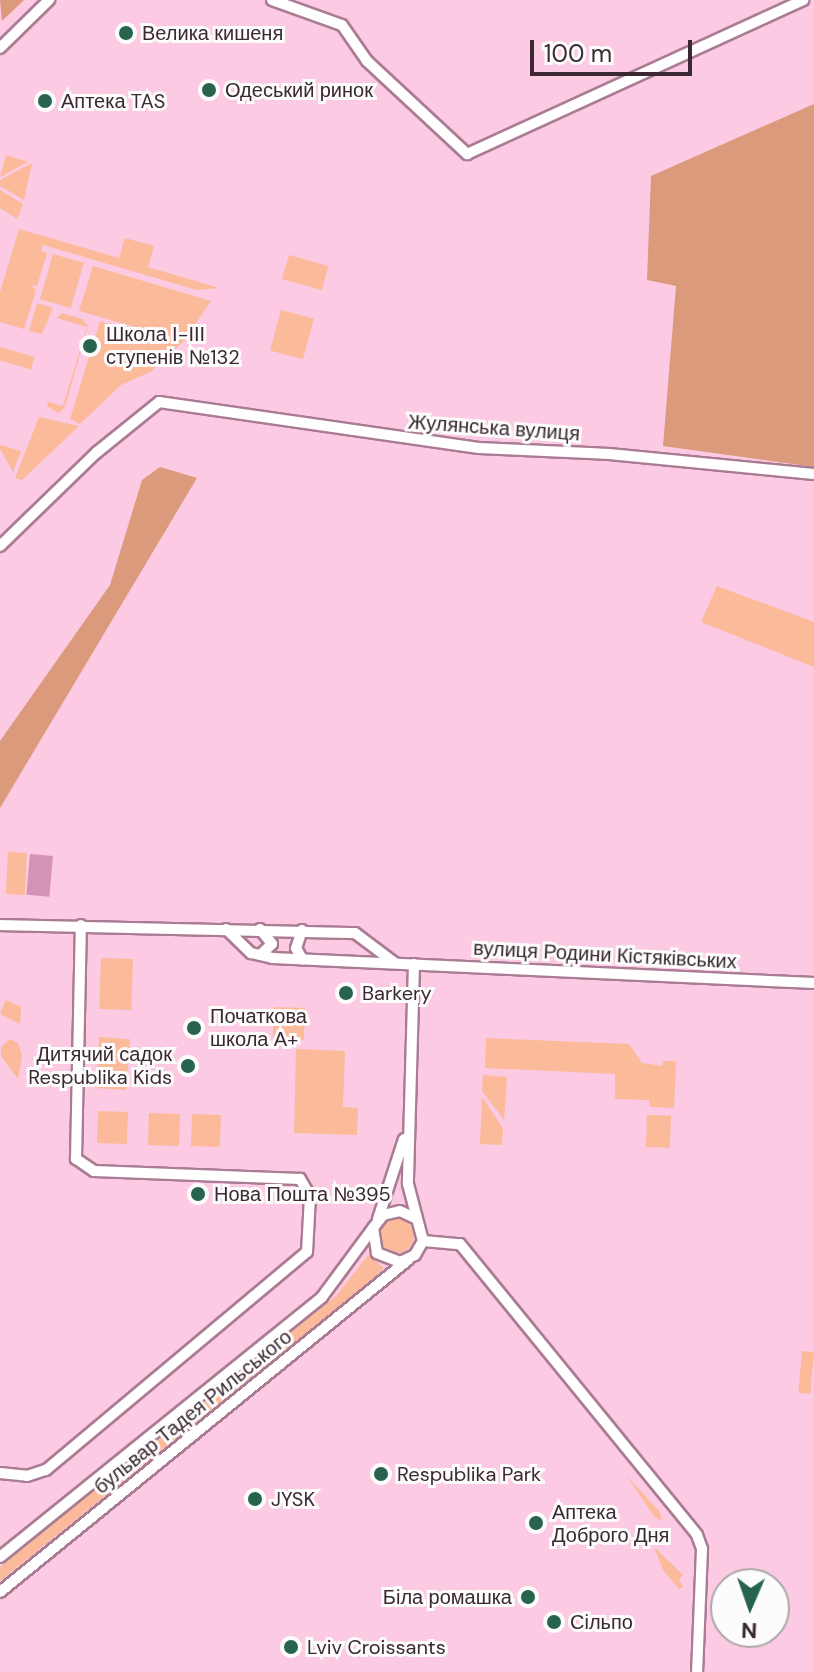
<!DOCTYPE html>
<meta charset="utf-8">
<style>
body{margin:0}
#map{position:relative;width:814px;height:1672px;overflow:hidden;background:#fccae3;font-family:"DM Sans",sans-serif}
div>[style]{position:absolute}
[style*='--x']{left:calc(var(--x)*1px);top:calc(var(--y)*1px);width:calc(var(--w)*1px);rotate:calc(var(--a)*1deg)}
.green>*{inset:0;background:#fbba9a;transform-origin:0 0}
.round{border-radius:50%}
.forest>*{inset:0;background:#db9a7b}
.water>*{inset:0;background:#d493b5;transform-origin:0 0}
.roads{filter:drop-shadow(2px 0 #aa7c93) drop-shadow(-2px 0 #aa7c93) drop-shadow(0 2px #aa7c93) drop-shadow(0 -2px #aa7c93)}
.street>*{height:10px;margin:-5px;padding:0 5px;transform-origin:5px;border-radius:5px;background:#fff}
.dots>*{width:22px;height:22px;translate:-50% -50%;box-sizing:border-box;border:4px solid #fbfcfb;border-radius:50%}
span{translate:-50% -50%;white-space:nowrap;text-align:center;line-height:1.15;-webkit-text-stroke:6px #fbfcfb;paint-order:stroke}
.poi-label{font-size:20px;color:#3b2832}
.left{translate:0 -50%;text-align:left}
.right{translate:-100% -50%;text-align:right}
.street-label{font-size:20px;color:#3b2832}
.north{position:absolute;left:710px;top:1568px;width:80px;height:80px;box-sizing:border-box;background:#fbfcfb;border:2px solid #aea7ab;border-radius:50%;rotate:182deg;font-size:22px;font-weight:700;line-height:32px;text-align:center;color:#3b2832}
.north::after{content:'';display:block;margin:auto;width:28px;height:36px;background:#27634e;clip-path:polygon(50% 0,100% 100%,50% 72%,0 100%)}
.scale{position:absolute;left:530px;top:40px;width:162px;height:36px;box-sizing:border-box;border:4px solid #3b2832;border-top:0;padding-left:10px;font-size:24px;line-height:28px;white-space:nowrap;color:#3b2832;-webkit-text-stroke:6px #fbfcfb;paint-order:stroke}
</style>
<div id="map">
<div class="green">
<i style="clip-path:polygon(6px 155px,28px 162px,0 177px)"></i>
<i style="clip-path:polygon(32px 163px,24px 200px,0 186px,0 180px)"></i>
<i style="clip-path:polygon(0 190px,23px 204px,17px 219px,0 208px)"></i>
<i style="clip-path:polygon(19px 229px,119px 258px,125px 238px,154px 246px,148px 267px,219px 288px,197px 290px,43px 245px,41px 251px,47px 253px,37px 286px,31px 285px,36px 290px,24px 329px,0 322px,0 292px)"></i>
<i style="left:53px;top:254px;width:32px;height:47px;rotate:16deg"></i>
<i style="left:289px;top:255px;width:41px;height:25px;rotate:16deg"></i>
<i style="clip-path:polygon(93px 266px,211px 301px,184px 341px,150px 372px,121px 385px,80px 424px,70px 419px,100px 321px,158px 340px,160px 334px,79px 311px)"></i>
<i style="clip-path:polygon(37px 303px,53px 308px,42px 334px,29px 331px)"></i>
<i style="left:281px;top:310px;width:34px;height:42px;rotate:15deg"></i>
<i style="clip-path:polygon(62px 313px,82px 319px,88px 326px,65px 407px,58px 413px,47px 406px,48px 402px,63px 406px,87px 327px,57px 318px)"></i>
<i style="left:0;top:347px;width:36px;height:13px;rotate:16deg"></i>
<i style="clip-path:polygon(39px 417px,79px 426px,22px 480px,15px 478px)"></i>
<i style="clip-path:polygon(0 445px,21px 451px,13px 472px,0 449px)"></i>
<i style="clip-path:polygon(717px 586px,814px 622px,814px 667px,701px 622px)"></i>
<i style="left:8px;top:852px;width:19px;height:42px;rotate:3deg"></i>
<i style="left:101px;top:958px;width:32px;height:51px;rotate:2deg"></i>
<i style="clip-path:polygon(6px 1000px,21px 1007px,20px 1024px,0 1014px)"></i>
<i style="left:274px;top:1007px;width:31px;height:32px;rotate:2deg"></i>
<i style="left:99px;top:1037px;width:31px;height:51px;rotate:4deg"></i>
<i style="clip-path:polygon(486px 1038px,629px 1044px,642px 1063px,662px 1066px,663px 1061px,676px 1061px,674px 1108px,650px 1107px,649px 1100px,615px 1099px,615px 1074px,485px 1068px)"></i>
<i style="clip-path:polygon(10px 1039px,18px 1043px,22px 1056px,18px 1079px,1px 1056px,1px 1047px)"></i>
<i style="clip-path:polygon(296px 1049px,345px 1051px,343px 1107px,358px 1108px,357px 1135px,294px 1133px)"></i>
<i style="clip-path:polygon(483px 1075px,507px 1077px,504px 1120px,482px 1091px)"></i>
<i style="clip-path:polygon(482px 1097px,503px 1128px,502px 1145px,480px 1144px)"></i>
<i style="left:98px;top:1111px;width:30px;height:32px;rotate:2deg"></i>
<i style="left:149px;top:1113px;width:31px;height:32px;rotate:2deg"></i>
<i style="left:192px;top:1114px;width:29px;height:32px;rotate:2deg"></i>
<i style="left:647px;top:1115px;width:24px;height:32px;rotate:2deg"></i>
<i class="round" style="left:380px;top:1219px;width:34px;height:34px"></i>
<i style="clip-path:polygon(368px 1255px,384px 1268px,369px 1282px,0 1581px,0 1567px,337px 1295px)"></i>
<i style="left:802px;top:1351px;width:12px;height:42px;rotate:5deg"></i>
<i style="clip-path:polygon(626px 1475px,659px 1511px,662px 1521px,654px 1516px)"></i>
<i style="clip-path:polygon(654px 1547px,683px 1575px,679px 1580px,683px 1587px,679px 1589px,663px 1570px)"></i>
</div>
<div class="forest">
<i style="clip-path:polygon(0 0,24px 0,2px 21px)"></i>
<i style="clip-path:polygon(814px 104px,814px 467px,663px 446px,676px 286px,647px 280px,651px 176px)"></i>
<i style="clip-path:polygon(160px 467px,197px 478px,0 808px,0 741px,110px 585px,142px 480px)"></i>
</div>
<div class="water">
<i style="left:30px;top:854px;width:23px;height:41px;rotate:5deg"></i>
</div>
<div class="roads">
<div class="street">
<i style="--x:272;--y:0;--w:74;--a:19.7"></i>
<i style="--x:342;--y:25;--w:44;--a:55.2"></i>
<i style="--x:367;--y:61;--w:137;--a:42.9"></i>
<i style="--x:467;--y:154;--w:370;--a:-24.6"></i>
<i style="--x:0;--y:48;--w:69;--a:-44.4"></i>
<i style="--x:0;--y:546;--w:134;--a:-44.1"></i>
<i style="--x:96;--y:453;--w:81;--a:-39"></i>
<i style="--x:159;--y:402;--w:323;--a:8.2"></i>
<i style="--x:479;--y:448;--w:130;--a:2.6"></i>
<i style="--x:609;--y:454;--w:206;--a:5.6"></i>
<i style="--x:0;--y:925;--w:355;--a:1.3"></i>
<i style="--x:355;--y:933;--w:50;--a:36.9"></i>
<i style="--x:226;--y:929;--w:35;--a:44"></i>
<i style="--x:251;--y:953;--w:22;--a:13"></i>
<i style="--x:272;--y:958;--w:543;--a:2.64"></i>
<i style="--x:260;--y:929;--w:19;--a:51"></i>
<i style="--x:272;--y:944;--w:16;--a:137"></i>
<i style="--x:302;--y:930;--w:19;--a:108"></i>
<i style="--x:296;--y:948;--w:13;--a:61"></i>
<i style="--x:414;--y:964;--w:220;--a:91.6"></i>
<i style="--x:408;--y:1184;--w:59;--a:75.3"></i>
<i style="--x:423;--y:1241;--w:16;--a:120"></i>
<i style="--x:415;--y:1255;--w:17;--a:155"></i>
<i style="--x:400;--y:1262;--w:25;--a:-159"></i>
<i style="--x:377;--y:1253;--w:25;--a:-99"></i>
<i style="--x:373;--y:1228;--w:16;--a:-52"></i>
<i style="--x:383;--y:1215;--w:17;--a:-13"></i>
<i style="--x:400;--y:1211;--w:17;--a:25"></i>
<i style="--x:378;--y:1219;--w:84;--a:-72"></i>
<i style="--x:423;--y:1241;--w:37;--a:5"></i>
<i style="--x:460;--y:1244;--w:375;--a:50.8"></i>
<i style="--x:697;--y:1535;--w:15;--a:70"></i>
<i style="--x:702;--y:1549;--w:123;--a:92.3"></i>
<i style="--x:0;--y:1473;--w:27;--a:6"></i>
<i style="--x:27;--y:1476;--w:20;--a:-18"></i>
<i style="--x:46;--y:1470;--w:340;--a:-39.9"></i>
<i style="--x:307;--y:1252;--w:56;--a:-86.9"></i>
<i style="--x:310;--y:1196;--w:20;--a:-120"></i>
<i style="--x:300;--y:1179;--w:206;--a:-177.8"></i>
<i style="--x:94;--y:1171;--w:22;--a:-146"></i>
<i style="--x:76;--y:1159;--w:234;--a:-88.8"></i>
<i style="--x:0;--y:1557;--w:414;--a:-38.9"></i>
<i style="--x:322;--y:1297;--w:86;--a:-53.5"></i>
<i style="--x:0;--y:1592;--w:526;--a:-39.14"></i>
</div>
</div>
<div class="dots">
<i style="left:126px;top:33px;background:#27634e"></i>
<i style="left:209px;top:90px;background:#27634e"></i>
<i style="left:45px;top:101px;background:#27634e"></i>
<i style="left:90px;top:346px;background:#27634e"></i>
<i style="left:346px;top:993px;background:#27634e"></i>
<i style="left:194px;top:1028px;background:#27634e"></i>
<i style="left:188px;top:1066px;background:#27634e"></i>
<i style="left:198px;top:1194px;background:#27634e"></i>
<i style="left:381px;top:1474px;background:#27634e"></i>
<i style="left:255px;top:1499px;background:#27634e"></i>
<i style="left:536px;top:1523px;background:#27634e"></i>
<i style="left:528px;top:1597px;background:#27634e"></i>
<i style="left:554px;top:1622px;background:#27634e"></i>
<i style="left:291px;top:1647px;background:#27634e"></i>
</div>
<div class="poi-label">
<span class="left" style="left:142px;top:33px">Велика кишеня</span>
<span class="left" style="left:225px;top:90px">Одеський ринок</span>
<span class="left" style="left:61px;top:101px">Аптека TAS</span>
<span class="left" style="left:106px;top:346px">Школа І-ІІІ<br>ступенів №132</span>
<span class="left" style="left:362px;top:993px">Barkery</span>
<span class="left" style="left:210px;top:1028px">Початкова<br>школа А+</span>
<span class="right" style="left:172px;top:1066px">Дитячий садок<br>Respublika Kids</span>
<span class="left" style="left:214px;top:1194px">Нова Пошта №395</span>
<span class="left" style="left:397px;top:1474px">Respublika Park</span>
<span class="left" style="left:271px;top:1499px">JYSK</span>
<span class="left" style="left:552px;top:1524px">Аптека<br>Доброго Дня</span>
<span class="right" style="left:512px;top:1597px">Біла ромашка</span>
<span class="left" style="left:570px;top:1622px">Сільпо</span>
<span class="left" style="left:307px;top:1647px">Lviv Croissants</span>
</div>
<div class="street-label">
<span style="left:494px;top:428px;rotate:4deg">Жулянська вулиця</span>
<span style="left:605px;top:955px;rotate:3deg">вулиця Родини Кістяківських</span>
<span style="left:193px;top:1412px;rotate:-39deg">бульвар Тадея Рильського</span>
</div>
<div class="north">N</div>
<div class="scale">100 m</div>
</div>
